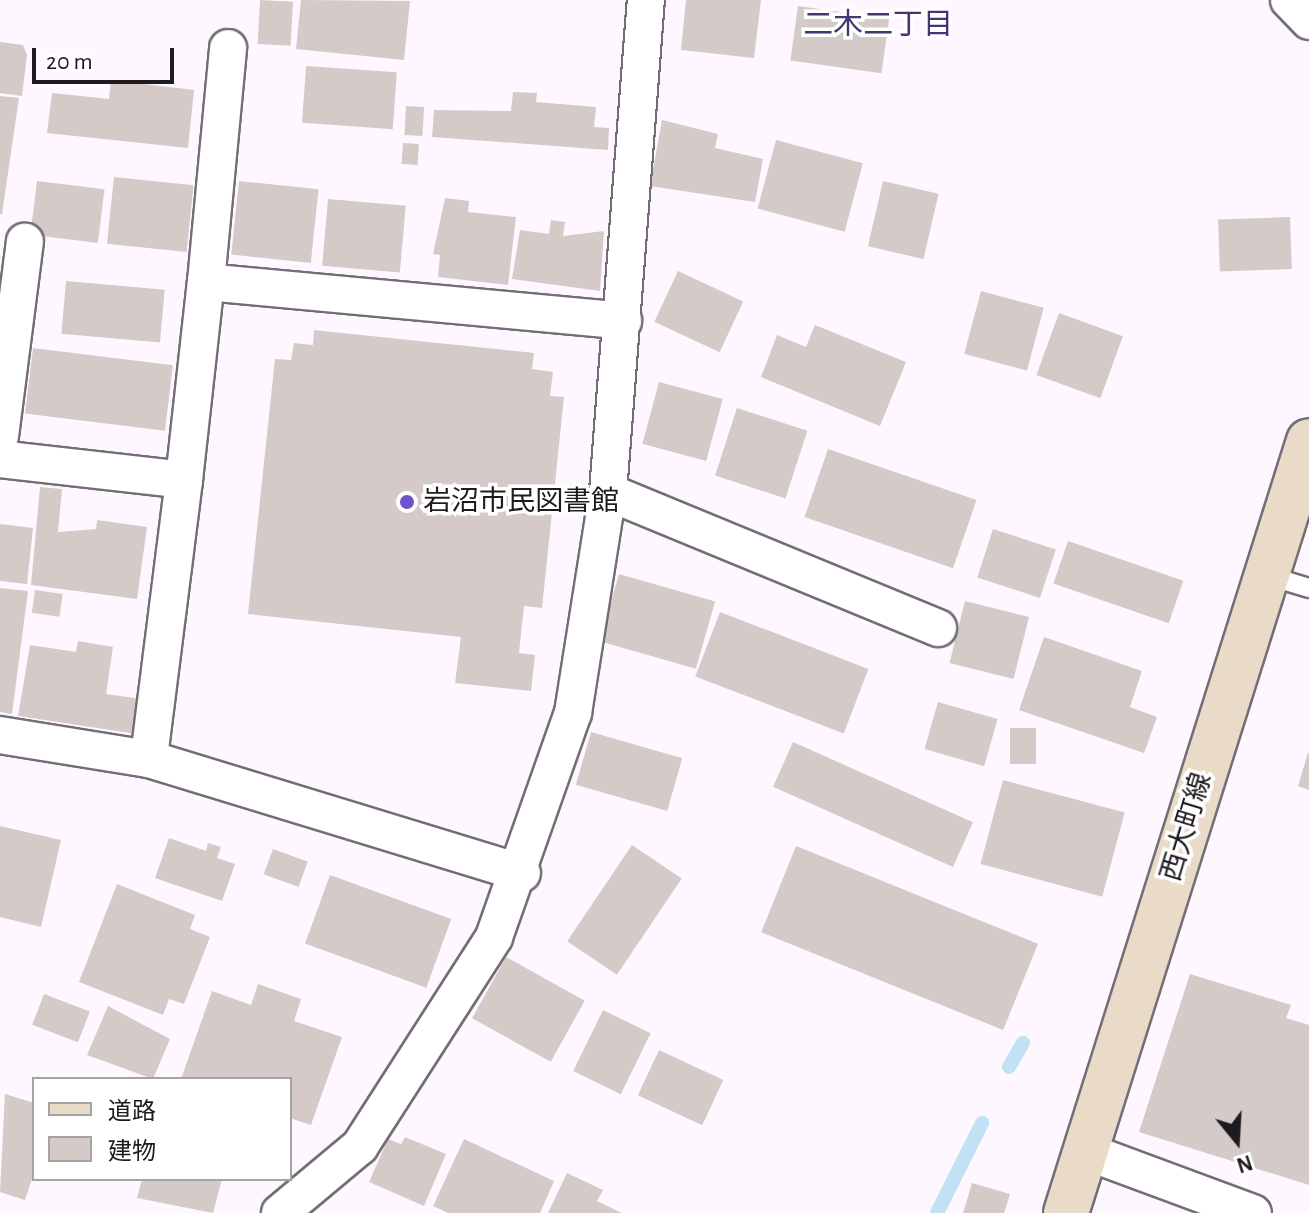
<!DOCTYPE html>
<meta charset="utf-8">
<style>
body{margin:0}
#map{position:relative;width:1309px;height:1213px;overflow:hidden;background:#fef7ff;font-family:"Alegreya Sans","Noto Sans JP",sans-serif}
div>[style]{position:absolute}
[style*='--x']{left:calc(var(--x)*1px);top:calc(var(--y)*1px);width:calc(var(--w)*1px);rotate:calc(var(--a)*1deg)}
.stream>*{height:14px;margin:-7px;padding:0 7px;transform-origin:7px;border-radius:7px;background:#c1e1f4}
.building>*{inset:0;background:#d4cac7;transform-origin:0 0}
.roads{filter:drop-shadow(2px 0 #736e75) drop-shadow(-2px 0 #736e75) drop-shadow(0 2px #736e75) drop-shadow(0 -2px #736e75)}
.lane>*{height:18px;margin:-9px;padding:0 9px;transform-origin:9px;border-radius:9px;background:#fff}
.street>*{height:36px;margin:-18px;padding:0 18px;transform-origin:18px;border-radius:18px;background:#fff}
.secondary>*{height:44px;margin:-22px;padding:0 22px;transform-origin:22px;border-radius:22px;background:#eadac8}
.dots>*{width:22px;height:22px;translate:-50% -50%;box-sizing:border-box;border:4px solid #fff;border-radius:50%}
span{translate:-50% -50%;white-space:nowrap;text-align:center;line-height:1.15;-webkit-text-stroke:7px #fff;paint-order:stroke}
.poi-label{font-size:28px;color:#1e1b1e}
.left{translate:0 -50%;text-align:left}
.street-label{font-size:28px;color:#1e1b1e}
.neighbourhood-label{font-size:30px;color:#423773}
.legend{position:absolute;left:32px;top:1077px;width:260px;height:104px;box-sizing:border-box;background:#fff;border:2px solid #a5a4a5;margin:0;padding:10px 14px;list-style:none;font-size:24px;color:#1e1b1e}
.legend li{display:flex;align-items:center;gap:16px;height:40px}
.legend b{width:40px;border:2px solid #a5a4a5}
.north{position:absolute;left:1197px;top:1101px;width:80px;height:80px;-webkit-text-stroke:6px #fff;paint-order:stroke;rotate:162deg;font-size:22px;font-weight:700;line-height:32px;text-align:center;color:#1e1b1e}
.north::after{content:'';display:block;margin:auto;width:28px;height:36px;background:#1e1b1e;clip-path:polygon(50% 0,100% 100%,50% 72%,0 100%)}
.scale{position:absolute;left:32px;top:48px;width:142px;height:36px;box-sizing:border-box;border:4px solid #1e1b1e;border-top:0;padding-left:10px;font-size:24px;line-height:28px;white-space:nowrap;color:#1e1b1e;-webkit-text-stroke:6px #fff;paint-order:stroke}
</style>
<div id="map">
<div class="stream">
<i style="--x:1009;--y:1067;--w:28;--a:-60"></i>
<i style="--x:937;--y:1213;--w:101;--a:-63.4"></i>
</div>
<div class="building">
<i style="left:260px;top:0;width:33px;height:44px;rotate:3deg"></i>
<i style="clip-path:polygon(301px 0,410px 1px,404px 60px,296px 49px)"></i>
<i style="clip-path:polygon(686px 0,761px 0,754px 58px,681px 50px)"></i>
<i style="left:798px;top:6px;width:92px;height:55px;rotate:8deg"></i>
<i style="clip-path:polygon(0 42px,23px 45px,27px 55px,22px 96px,0 93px)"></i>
<i style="left:306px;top:66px;width:91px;height:57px;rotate:4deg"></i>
<i style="clip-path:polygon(111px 80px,194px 90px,188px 148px,47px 133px,52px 93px,109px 99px)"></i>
<i style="clip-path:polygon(513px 92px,537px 93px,536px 102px,596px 107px,594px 127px,609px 128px,608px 150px,432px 137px,434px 110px,511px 111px)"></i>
<i style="clip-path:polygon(0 96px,19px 98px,2px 214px,0 214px)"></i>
<i style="left:406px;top:106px;width:18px;height:29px;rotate:3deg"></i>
<i style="clip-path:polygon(662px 120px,718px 134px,715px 148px,763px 159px,755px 202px,650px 186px)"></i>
<i style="left:776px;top:140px;width:90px;height:71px;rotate:15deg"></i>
<i style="left:403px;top:143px;width:16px;height:21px;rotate:4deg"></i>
<i style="left:114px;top:177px;width:80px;height:67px;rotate:6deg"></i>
<i style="left:37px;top:181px;width:68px;height:54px;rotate:7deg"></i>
<i style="left:239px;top:181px;width:80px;height:74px;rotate:6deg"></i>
<i style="left:883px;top:181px;width:57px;height:67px;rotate:13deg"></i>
<i style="clip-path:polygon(445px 198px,469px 201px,468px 212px,516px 217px,508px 285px,438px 277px,440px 255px,433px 254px)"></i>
<i style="left:328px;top:199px;width:78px;height:67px;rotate:5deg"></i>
<i style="left:1290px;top:217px;width:52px;height:72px;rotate:88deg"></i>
<i style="clip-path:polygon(551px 220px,565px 222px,563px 236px,604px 231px,600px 291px,512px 279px,520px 230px,549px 234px)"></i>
<i style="left:678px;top:271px;width:72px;height:56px;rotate:25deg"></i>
<i style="left:66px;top:281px;width:99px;height:53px;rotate:5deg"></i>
<i style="left:981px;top:291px;width:65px;height:65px;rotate:15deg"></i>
<i style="left:1059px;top:313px;width:68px;height:66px;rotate:20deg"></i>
<i style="clip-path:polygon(815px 325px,906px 362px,880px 426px,761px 377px,777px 335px,806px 347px)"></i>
<i style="clip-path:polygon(314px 330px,534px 353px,532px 369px,553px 372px,550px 396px,564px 397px,542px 608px,524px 606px,519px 653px,535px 655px,531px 691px,455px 683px,461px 637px,248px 614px,275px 359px,291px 360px,294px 343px,313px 345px)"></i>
<i style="left:33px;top:348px;width:141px;height:66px;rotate:7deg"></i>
<i style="left:659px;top:382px;width:66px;height:64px;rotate:15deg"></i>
<i style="left:737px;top:408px;width:74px;height:71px;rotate:18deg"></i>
<i style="left:828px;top:449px;width:157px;height:72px;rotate:19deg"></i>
<i style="clip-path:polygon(40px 487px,62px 489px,58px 532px,96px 529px,97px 520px,147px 527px,137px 599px,31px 585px)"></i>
<i style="clip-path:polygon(0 524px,33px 528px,27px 584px,0 581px)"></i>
<i style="left:993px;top:529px;width:66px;height:51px;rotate:18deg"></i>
<i style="left:1068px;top:541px;width:122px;height:45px;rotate:19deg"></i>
<i style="left:619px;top:574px;width:100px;height:70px;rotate:16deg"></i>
<i style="clip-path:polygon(0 588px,28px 591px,12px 714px,0 712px)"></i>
<i style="left:35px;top:590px;width:28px;height:23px;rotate:8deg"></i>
<i style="left:965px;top:601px;width:66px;height:64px;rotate:14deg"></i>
<i style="left:720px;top:612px;width:159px;height:69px;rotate:21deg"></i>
<i style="clip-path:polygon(1044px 637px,1142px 671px,1130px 707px,1157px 717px,1144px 753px,1019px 710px)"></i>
<i style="clip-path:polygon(78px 641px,113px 647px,106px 694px,142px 699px,137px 734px,18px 716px,30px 645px,76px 652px)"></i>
<i style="left:938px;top:702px;width:62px;height:49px;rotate:16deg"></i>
<i style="left:1010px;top:728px;width:26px;height:36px"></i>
<i style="left:591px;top:732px;width:95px;height:55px;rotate:16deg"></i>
<i style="left:793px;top:742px;width:197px;height:49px;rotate:24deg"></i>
<i style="clip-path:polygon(1308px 753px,1309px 753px,1309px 790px,1298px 786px)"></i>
<i style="left:1003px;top:780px;width:126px;height:87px;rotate:15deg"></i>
<i style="clip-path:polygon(0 826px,61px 840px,41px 927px,0 917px)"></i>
<i style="clip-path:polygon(169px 838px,206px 851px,208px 843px,221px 847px,217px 858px,235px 864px,222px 901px,155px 878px)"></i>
<i style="left:632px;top:845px;width:60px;height:116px;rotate:34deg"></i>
<i style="left:796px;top:846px;width:261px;height:93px;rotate:22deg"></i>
<i style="left:273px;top:849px;width:37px;height:27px;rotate:20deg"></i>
<i style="left:330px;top:875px;width:129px;height:73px;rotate:20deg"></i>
<i style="clip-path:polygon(117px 884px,195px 915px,190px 929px,210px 937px,184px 1004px,169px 999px,163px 1015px,79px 982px)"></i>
<i style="left:506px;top:957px;width:90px;height:70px;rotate:29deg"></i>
<i style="clip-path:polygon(1190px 974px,1291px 1005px,1286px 1018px,1309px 1025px,1309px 1185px,1139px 1132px)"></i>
<i style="clip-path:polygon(258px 984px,301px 999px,294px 1021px,342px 1037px,311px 1125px,290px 1118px,290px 1079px,181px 1079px,212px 991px,251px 1005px)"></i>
<i style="left:44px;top:994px;width:49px;height:33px;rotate:21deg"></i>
<i style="clip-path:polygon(108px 1006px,170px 1039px,153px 1079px,87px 1055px)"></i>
<i style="left:603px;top:1010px;width:53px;height:68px;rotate:26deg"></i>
<i style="left:659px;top:1050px;width:71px;height:50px;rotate:25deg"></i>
<i style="clip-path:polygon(5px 1094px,34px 1103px,34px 1173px,25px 1200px,0 1192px)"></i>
<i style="clip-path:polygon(405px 1137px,446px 1154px,424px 1206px,369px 1182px,388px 1139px,401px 1144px)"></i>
<i style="clip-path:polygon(464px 1139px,554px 1181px,540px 1213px,448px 1213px,433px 1206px)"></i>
<i style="clip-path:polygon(567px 1173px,603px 1190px,597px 1201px,622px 1213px,548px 1213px)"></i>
<i style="clip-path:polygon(142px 1179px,222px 1179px,213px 1213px,137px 1198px)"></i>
<i style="clip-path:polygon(972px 1183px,1010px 1194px,1004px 1213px,963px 1213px)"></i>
</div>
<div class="roads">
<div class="lane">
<i style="--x:1266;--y:575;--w:45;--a:16.8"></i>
</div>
<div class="street">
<i style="--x:1289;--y:0;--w:29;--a:46"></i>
<i style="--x:206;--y:282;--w:235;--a:-84.6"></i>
<i style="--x:0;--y:436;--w:196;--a:-82.7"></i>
<i style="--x:0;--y:459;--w:185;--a:6.5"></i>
<i style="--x:184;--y:480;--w:281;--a:97.2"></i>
<i style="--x:149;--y:759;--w:390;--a:17"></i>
<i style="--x:184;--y:480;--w:199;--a:-83.7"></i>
<i style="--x:206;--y:282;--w:419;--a:5.3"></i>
<i style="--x:608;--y:492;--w:357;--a:22.4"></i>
<i style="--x:0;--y:735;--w:151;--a:9.2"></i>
<i style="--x:1085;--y:1151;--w:179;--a:20.3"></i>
<i style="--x:280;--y:1213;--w:104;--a:-39.9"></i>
<i style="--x:360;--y:1146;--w:248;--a:-57.3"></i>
<i style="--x:494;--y:937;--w:238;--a:-70.6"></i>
<i style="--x:573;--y:713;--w:224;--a:-81"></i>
<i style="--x:608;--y:492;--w:493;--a:-85.6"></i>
</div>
<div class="secondary">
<i style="--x:1066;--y:1213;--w:809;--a:-72.53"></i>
</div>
</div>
<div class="dots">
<i style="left:407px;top:502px;background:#6f54cd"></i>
</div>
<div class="poi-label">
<span class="left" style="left:423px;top:502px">岩沼市民図書館</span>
</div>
<div class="street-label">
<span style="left:1187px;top:827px;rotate:-73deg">西大町線</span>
</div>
<div class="neighbourhood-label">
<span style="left:878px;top:25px">二木二丁目</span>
</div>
<ul class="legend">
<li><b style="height:10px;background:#eadac8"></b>道路</li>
<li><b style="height:22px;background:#d4cac7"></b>建物</li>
</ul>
<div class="north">N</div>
<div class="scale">20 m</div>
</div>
